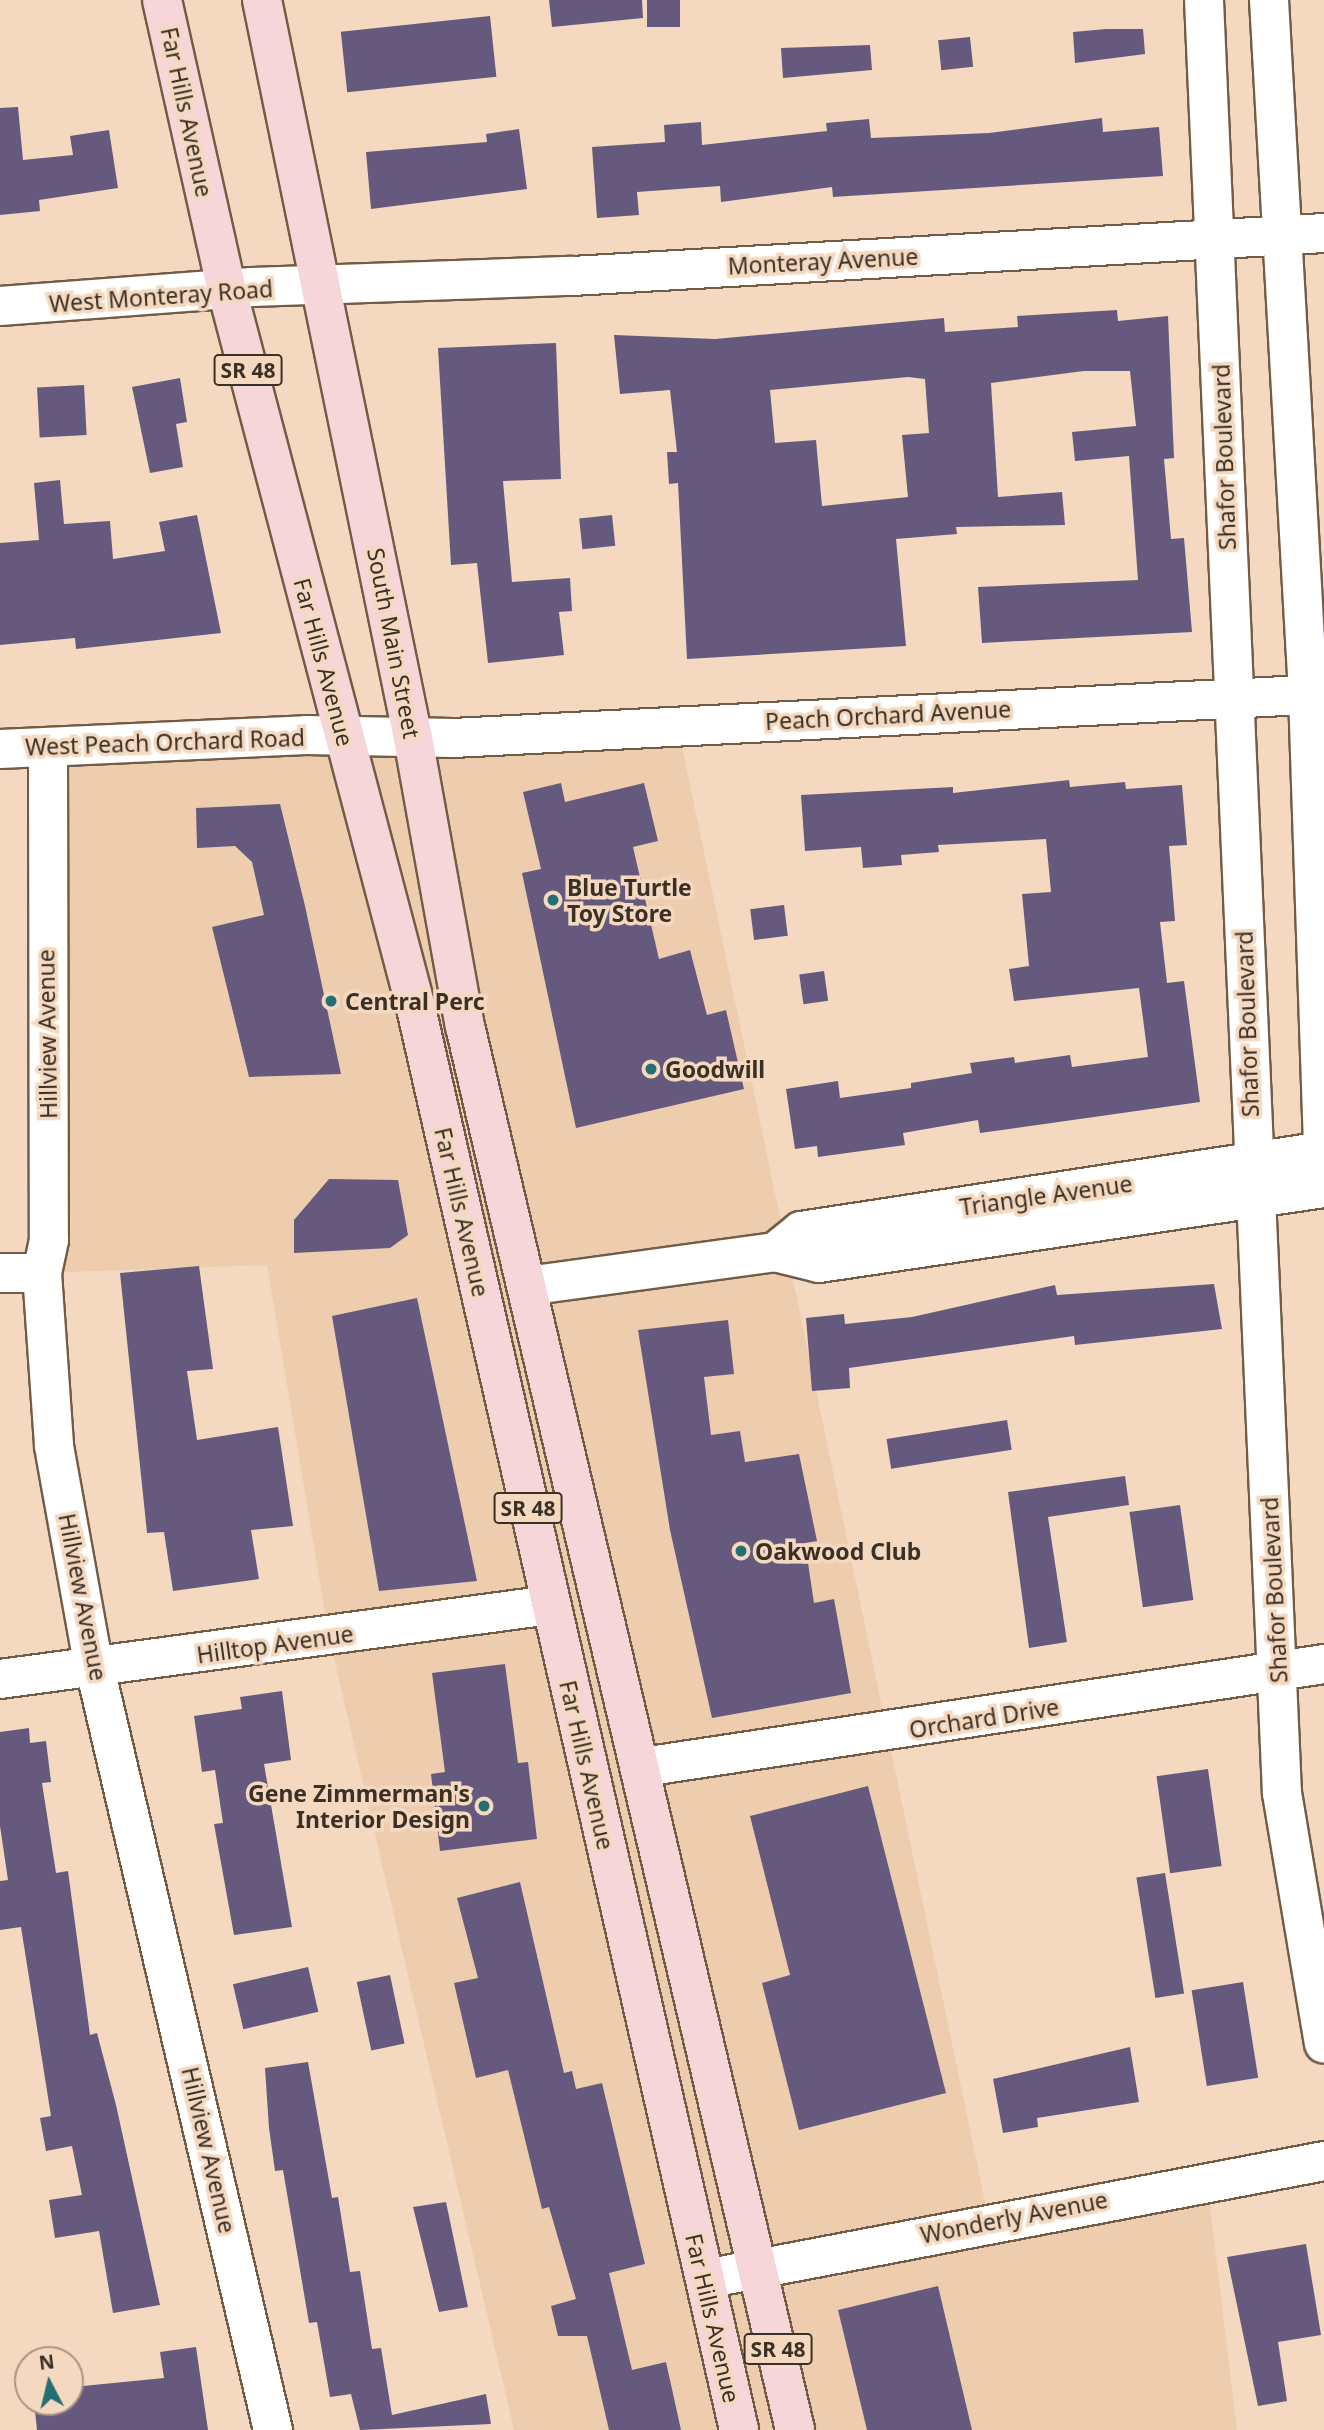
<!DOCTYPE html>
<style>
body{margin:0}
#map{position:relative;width:1324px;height:2430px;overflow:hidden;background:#f4d9c0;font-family:"Noto Sans",sans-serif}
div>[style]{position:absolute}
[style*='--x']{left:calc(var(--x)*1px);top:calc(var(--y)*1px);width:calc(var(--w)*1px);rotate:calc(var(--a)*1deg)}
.built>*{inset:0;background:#eecdae}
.building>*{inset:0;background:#655a7d;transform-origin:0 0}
.roads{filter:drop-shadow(2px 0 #735c46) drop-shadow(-2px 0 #735c46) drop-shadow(0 2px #735c46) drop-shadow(0 -2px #735c46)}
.minor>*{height:38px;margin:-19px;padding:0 19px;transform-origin:19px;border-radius:19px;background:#fff}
.major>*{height:38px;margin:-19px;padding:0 19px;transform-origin:19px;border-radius:19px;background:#f7d6d9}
.dots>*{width:19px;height:19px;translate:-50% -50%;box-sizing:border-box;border:4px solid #f4d9c0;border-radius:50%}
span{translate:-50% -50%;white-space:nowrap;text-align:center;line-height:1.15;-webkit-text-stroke:7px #f4d9c0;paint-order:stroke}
.shield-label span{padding:2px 5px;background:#f4d9c0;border:2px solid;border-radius:5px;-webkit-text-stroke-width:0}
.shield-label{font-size:21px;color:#3b3026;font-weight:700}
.street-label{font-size:23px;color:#3b3026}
.poi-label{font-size:23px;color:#3b3026;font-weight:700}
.left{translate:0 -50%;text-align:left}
.right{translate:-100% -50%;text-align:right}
.north{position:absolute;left:14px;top:2346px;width:70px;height:70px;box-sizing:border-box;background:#f4d9c0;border:2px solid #aa9582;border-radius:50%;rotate:353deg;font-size:19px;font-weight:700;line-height:28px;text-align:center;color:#3b3026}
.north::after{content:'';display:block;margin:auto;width:24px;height:32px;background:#246f73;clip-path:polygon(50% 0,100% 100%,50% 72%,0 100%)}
</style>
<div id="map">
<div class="built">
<i style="clip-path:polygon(678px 727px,989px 2221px,1207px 2181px,1237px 2430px,514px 2430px,329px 1637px,267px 1265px,42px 1273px,48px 747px)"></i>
</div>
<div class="building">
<i style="clip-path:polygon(549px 0,642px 0,643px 18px,552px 27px)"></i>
<i style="left:647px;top:0;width:33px;height:27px"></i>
<i style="left:490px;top:16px;width:61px;height:150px;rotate:84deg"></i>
<i style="clip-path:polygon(1106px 29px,1143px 29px,1145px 54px,1075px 63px,1073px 32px)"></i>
<i style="left:970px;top:37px;width:30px;height:32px;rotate:84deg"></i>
<i style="clip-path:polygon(870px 45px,872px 70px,783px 78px,781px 48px)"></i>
<i style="clip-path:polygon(18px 107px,23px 160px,73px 155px,70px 136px,109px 130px,118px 188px,39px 200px,40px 211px,0 215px,0 108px)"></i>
<i style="clip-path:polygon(1102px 118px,1103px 132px,1159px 127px,1163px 176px,833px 197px,832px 187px,721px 202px,720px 186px,637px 192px,639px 215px,597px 218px,592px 147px,665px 142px,664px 125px,701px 122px,702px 145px,827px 131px,826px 123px,869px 119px,871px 138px,989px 133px)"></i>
<i style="clip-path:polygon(519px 129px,527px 189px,371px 209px,366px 152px,487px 142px,486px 134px)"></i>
<i style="clip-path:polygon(evenodd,1117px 310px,1118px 321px,1168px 316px,1174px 458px,1164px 459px,1171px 539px,1184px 538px,1192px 632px,982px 643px,978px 587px,1138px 580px,1129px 456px,1075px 461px,1072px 432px,1136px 426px,1130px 371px,1084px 371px,991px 383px,998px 497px,1062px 492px,1065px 525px,956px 527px,957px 534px,896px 539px,906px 646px,687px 659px,678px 483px,669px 484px,667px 452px,677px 452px,670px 390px,620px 394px,614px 335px,715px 339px,944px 318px,945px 332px,1018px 327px,1017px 316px,1117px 310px,908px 377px,925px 379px,929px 433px,902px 435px,908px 497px,822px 506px,816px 440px,775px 443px,770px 390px,908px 377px)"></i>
<i style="clip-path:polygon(556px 343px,561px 479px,503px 481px,512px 582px,570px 578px,572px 611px,559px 612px,564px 655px,488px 663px,477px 563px,451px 565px,438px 348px)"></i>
<i style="clip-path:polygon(180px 378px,187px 422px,176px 424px,183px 467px,150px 473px,132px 387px)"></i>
<i style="left:84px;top:385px;width:50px;height:47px;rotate:87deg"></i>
<i style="clip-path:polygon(60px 480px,64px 524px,110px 521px,113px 559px,165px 551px,159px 522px,197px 515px,221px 633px,76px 649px,75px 638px,0 645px,0 543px,39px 540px,34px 483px)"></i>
<i style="left:612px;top:515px;width:31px;height:33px;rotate:84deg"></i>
<i style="clip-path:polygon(1069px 780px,1070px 787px,1125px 782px,1126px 789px,1182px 785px,1187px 845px,1169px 846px,1175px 921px,1160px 922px,1167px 983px,1184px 981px,1200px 1102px,980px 1133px,978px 1120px,903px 1133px,905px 1145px,818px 1157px,817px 1146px,795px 1149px,786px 1089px,838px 1081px,840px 1098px,911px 1088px,911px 1083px,972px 1073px,970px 1063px,1014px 1057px,1015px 1063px,1070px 1055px,1072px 1067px,1148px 1057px,1139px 988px,1014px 1001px,1009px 969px,1029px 966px,1022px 894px,1051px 892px,1046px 839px,938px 845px,939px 852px,901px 855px,902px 865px,863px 868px,861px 847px,805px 851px,801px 795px,953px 787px,953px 793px)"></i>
<i style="clip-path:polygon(561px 783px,565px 802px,644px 783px,658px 841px,633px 847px,659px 959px,690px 950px,707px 1015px,726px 1010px,744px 1089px,576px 1128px,522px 873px,541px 869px,523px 792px)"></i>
<i style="clip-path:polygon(280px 804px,305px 906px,341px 1074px,249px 1077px,212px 927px,264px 915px,252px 862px,235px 846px,197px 848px,196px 808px)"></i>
<i style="left:784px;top:905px;width:31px;height:34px;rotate:83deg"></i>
<i style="left:824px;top:971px;width:30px;height:25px;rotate:82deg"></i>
<i style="clip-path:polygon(329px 1179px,398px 1180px,408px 1235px,390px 1248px,294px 1253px,294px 1220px)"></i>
<i style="clip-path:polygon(199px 1266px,213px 1369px,187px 1371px,197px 1440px,278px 1427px,293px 1526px,251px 1530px,259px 1579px,173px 1591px,164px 1532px,147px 1533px,120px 1273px)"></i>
<i style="clip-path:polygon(1214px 1284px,1222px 1329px,1075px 1345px,1074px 1336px,849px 1368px,850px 1388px,812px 1391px,806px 1318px,844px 1314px,845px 1324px,912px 1317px,1055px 1285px,1057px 1295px)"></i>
<i style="clip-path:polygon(417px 1298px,477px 1581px,379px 1591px,332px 1316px)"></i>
<i style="clip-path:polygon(728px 1320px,734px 1374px,704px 1377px,711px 1435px,740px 1431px,745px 1462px,799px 1454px,817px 1541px,805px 1543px,814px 1603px,834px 1599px,851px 1693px,712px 1718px,670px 1530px,638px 1330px)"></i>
<i style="left:1007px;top:1420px;width:30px;height:122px;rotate:81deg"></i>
<i style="clip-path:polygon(1125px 1476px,1129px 1505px,1048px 1517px,1067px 1642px,1029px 1648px,1008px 1492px)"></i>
<i style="left:1180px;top:1505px;width:96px;height:51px;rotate:82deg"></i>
<i style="clip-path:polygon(505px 1664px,518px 1763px,528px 1762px,537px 1839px,440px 1851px,431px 1774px,445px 1772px,432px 1673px)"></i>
<i style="clip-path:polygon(282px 1691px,291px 1760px,264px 1764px,292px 1927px,234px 1935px,214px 1824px,223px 1823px,215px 1770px,202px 1772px,194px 1716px,242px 1709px,240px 1697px)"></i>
<i style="clip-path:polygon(29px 1728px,30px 1743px,46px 1741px,51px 1782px,42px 1783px,56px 1873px,68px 1871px,90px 2035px,97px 2033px,116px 2105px,160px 2305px,113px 2313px,99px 2231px,55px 2238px,49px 2200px,82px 2195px,72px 2146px,46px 2151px,40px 2118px,51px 2116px,21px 1927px,0 1930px,0 1881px,8px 1880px,0 1826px,0 1732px)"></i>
<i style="left:1208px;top:1769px;width:98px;height:52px;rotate:82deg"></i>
<i style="clip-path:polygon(868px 1786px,946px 2093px,799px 2130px,762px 1983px,790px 1975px,750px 1816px)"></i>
<i style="left:1165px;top:1873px;width:122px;height:29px;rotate:81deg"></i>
<i style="clip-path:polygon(520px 1882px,564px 2073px,572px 2071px,576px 2089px,602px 2083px,645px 2264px,609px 2273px,632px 2370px,666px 2362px,681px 2430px,609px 2430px,587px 2336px,558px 2336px,551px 2306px,576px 2299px,549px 2207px,542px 2209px,508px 2070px,476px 2078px,454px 1983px,478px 1978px,457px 1898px)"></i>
<i style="left:308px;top:1967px;width:46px;height:77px;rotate:77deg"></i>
<i style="left:390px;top:1975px;width:70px;height:34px;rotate:78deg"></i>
<i style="left:1243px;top:1982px;width:97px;height:52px;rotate:81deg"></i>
<i style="clip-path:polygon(1130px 2047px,1139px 2102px,1037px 2118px,1038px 2127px,1003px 2133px,993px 2079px)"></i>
<i style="clip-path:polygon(308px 2062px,332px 2198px,338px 2197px,350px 2272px,360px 2271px,372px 2349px,381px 2348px,392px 2415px,486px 2394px,491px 2424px,360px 2430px,351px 2394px,330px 2397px,317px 2322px,309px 2323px,283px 2170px,275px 2171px,269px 2128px,265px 2068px)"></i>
<i style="clip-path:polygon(446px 2202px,468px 2307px,439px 2312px,413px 2207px)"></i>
<i style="clip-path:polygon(1306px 2244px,1321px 2335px,1278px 2342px,1287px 2401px,1258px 2406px,1227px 2257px)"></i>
<i style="clip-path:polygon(938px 2286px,972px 2430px,867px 2430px,838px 2310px)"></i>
<i style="clip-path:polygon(196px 2347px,208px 2430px,37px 2430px,34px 2402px,70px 2402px,70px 2380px,73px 2387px,164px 2378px,160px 2352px)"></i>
</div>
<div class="roads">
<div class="minor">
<i style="--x:1204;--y:0;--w:1795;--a:87.51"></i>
<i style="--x:1282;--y:1793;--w:254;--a:80.5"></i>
<i style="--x:1269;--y:0;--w:695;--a:86.78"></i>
<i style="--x:1308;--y:694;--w:474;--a:88.1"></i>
<i style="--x:0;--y:306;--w:253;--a:-4.3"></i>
<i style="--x:252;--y:287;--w:320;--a:-2"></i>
<i style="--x:572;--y:276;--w:753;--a:-3.27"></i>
<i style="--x:48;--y:747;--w:493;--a:89.9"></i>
<i style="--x:49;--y:1240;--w:34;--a:102"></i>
<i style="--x:42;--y:1273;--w:173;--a:86"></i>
<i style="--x:54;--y:1446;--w:208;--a:79.8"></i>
<i style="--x:91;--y:1651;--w:800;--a:76.85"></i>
<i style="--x:0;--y:749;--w:306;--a:-2.6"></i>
<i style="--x:306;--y:735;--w:147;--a:1.2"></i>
<i style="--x:453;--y:738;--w:872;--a:-2.89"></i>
<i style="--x:775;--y:1252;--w:33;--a:-39"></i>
<i style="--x:801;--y:1231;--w:529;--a:-8.7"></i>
<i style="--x:0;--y:1273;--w:42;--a:0"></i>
<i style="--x:527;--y:1286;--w:250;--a:-7.8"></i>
<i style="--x:775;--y:1252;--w:45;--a:14"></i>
<i style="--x:819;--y:1263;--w:511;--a:-8.45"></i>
<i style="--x:0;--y:1679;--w:555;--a:-7.66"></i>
<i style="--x:643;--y:1767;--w:689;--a:-8.6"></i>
<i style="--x:705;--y:2279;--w:630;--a:-10.79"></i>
</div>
<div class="major">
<i style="--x:162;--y:0;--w:297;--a:77.4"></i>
<i style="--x:227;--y:290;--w:742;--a:75.25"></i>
<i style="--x:416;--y:1008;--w:1458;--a:77.2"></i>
<i style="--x:262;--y:0;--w:753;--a:78.44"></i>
<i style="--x:413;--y:738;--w:293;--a:79.8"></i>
<i style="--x:465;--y:1026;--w:1442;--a:76.77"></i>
</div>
</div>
<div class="dots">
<i style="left:553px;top:900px;background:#246f73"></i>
<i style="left:331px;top:1001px;background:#246f73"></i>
<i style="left:651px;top:1069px;background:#246f73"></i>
<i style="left:741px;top:1551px;background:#246f73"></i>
<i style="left:484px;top:1806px;background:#246f73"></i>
</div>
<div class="shield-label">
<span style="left:248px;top:370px">SR 48</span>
<span style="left:528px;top:1508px">SR 48</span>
<span style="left:778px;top:2349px">SR 48</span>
</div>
<div class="street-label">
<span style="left:187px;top:112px;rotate:78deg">Far Hills Avenue</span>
<span style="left:823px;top:261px;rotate:-3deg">Monteray Avenue</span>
<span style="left:161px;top:296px;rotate:-4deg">West Monteray Road</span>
<span style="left:1224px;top:457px;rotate:-92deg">Shafor Boulevard</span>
<span style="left:394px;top:643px;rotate:79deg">South Main Street</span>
<span style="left:324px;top:662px;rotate:75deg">Far Hills Avenue</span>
<span style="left:888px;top:715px;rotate:-3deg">Peach Orchard Avenue</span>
<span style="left:165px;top:742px;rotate:-2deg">West Peach Orchard Road</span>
<span style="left:1247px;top:1024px;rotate:-92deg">Shafor Boulevard</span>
<span style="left:47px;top:1034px;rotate:-91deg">Hillview Avenue</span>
<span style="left:1046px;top:1195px;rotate:-8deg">Triangle Avenue</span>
<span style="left:462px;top:1212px;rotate:77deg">Far Hills Avenue</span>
<span style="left:1274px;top:1590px;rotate:-93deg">Shafor Boulevard</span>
<span style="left:83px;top:1597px;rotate:79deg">Hillview Avenue</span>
<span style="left:275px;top:1644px;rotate:-8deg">Hilltop Avenue</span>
<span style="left:984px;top:1718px;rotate:-9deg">Orchard Drive</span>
<span style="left:587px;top:1765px;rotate:77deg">Far Hills Avenue</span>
<span style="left:209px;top:2150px;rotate:77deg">Hillview Avenue</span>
<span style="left:1014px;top:2217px;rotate:-11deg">Wonderly Avenue</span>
<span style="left:713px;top:2318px;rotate:77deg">Far Hills Avenue</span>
</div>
<div class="poi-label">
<span class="left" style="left:567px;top:900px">Blue Turtle<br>Toy Store</span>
<span class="left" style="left:345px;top:1001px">Central Perc</span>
<span class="left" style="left:665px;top:1069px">Goodwill</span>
<span class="left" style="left:755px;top:1551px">Oakwood Club</span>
<span class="right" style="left:470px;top:1806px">Gene Zimmerman's<br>Interior Design</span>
</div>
<div class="north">N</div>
</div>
